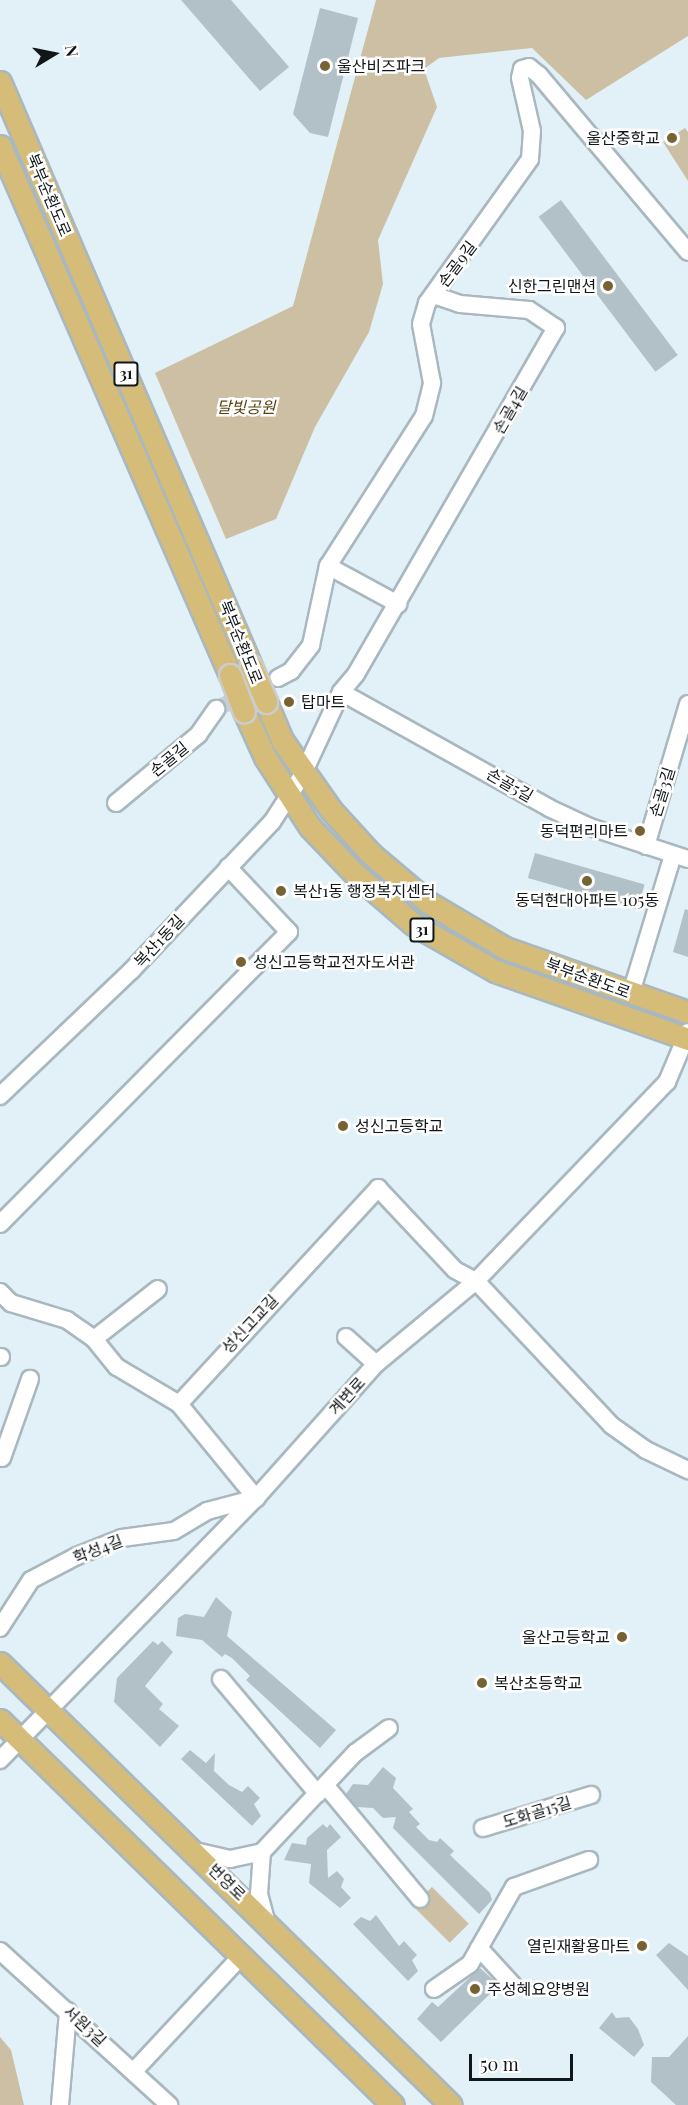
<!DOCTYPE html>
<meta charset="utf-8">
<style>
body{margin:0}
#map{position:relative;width:688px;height:2105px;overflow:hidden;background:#e2f1f7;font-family:"Playfair Display","Noto Sans KR",serif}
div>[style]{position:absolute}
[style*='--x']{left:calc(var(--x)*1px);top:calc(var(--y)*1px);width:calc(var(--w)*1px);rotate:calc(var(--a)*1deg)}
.green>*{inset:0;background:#ccbfa3;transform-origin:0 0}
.building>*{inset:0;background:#b2c1c7;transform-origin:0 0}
.minor-tunnel>*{height:16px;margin-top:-8px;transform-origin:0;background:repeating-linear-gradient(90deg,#c3d0d6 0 16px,transparent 0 24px)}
.roads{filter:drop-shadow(2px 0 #a9b8be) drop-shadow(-2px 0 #a9b8be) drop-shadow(0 2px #a9b8be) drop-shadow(0 -2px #a9b8be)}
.minor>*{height:16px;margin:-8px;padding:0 8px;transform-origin:8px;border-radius:8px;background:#fff}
.major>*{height:21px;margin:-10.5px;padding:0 10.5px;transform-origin:10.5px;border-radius:10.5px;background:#d6bc79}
.bridges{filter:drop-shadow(2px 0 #cbcccc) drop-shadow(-2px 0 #cbcccc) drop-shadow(0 2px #cbcccc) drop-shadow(0 -2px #cbcccc)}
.major-bridge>*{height:21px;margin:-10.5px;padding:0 10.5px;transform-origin:10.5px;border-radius:10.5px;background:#d6bc79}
.dots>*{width:16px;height:16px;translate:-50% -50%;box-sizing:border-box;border:3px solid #fff;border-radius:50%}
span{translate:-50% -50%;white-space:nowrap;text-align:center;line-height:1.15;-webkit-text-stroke:5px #fff;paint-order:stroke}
.shield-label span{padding:2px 4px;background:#fff;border:2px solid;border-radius:4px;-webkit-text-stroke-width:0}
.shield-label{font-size:15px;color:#111719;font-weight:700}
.poi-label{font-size:16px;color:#111719}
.left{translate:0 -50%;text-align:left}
.right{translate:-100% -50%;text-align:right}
.street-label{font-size:16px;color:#111719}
.park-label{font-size:16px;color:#58440f;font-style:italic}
.north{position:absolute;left:24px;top:24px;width:60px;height:60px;-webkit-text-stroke:4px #fff;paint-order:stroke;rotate:80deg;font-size:16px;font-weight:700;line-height:24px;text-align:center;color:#111719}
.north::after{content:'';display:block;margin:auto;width:21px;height:27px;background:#111719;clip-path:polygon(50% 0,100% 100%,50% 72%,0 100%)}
.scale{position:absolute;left:469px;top:2054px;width:104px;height:27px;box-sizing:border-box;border:3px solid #111719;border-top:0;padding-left:8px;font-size:18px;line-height:21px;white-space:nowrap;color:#111719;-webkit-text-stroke:4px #fff;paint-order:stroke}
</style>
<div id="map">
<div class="green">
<i style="clip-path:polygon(376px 0,688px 0,688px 36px,586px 100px,532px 48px,439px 58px,424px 69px,437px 107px,378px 240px,383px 284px,369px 332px,315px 427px,276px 519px,226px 539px,155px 373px,293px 306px)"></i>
<i style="clip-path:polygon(685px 128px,688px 132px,688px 181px,663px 142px)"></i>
<i style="left:432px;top:1887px;width:52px;height:27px;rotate:45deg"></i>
<i style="clip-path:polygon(0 2037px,11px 2050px,24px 2105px,0 2105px)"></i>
</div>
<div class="building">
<i style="clip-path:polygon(181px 0,231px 0,289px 67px,260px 91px)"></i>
<i style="clip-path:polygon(320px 8px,358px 18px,328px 137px,310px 133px,293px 114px)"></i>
<i style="left:561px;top:200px;width:194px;height:28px;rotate:53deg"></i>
<i style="left:535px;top:853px;width:114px;height:26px;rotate:16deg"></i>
<i style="clip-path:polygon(685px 909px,688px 910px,688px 957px,673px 952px)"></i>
<i style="clip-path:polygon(216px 1597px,232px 1612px,227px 1636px,336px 1730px,320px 1748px,246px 1680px,250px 1676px,232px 1658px,225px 1654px,222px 1657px,202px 1640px,176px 1636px,178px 1618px,185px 1614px,204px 1617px)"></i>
<i style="clip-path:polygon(153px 1641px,158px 1645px,162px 1641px,173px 1652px,145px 1686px,163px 1704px,159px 1709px,179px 1726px,160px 1747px,114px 1702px,117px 1678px)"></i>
<i style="clip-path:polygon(190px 1750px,206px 1763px,215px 1753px,214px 1771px,229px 1785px,242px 1792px,248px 1786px,260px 1798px,254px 1804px,261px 1816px,252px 1826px,181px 1759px)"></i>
<i style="clip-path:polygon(383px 1767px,396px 1778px,393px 1788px,413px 1809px,409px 1812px,420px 1824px,416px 1827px,429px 1840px,437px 1842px,440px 1838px,454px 1851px,450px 1855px,490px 1893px,492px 1900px,479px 1914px,393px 1828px,396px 1817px,383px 1818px,373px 1808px,357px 1807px,346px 1794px,353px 1784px,368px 1785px)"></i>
<i style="clip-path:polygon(323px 1824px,327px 1828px,330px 1824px,341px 1837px,327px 1850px,328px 1878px,337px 1871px,344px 1879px,341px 1887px,351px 1898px,340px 1908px,309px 1883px,311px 1864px,284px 1860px,292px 1843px,306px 1845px,307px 1838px)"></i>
<i style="clip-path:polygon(376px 1915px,399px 1946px,404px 1941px,417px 1955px,412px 1960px,418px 1971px,408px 1981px,353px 1924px,361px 1917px,370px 1921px)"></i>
<i style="clip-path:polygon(669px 1943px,688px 1956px,688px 1990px,656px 1955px)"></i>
<i style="clip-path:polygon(480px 1968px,499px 1985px,441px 2042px,417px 2019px,432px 2002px,438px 2007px)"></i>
<i style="clip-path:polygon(612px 2012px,616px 2018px,629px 2017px,638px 2029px,644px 2045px,634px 2057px,599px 2028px)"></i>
<i style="clip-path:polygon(688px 2036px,688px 2105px,676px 2105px,651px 2082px,652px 2057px,669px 2057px)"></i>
</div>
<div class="minor-tunnel">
<i style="--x:216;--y:709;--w:69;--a:-26.6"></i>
</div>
<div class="roads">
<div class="minor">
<i style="--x:328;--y:566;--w:80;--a:28.5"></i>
<i style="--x:278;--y:678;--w:15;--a:-28"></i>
<i style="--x:291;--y:671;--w:33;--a:-52"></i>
<i style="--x:311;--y:645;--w:81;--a:-77.9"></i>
<i style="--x:328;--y:566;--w:178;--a:-57.4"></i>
<i style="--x:424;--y:416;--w:34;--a:-76"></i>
<i style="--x:432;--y:383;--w:60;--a:-100.6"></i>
<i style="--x:421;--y:324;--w:22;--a:-74"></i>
<i style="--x:427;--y:303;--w:177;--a:-54.4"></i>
<i style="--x:530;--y:159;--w:28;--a:-86"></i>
<i style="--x:532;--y:131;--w:54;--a:-102.8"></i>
<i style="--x:520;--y:78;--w:9;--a:-77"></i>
<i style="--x:522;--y:69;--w:7;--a:-16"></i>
<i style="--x:529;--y:67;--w:13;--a:39"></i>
<i style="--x:539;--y:75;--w:231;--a:49.9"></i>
<i style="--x:341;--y:692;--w:238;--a:29.1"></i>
<i style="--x:549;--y:808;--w:45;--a:24.9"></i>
<i style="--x:590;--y:827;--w:103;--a:18.1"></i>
<i style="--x:116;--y:803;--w:107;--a:-39.7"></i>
<i style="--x:198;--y:735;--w:32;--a:-55"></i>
<i style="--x:646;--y:846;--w:148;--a:-73.5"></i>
<i style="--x:631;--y:993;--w:144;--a:-73.1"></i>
<i style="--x:0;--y:1096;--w:181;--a:-43.7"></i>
<i style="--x:131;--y:971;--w:205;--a:-46.6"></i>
<i style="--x:272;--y:822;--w:57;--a:-57.1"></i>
<i style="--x:303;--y:774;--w:90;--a:-65.1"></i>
<i style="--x:341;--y:692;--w:23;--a:-50"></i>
<i style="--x:356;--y:674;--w:400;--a:-60"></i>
<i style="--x:556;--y:328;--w:32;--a:-146"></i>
<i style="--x:529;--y:310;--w:69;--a:-175"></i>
<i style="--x:460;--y:304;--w:28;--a:-161"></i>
<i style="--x:0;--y:1224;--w:411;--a:-45.3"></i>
<i style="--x:289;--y:932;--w:89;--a:-133.2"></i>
<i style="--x:0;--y:1292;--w:16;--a:45"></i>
<i style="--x:11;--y:1303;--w:59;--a:16.9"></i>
<i style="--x:67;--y:1320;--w:33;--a:35"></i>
<i style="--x:94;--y:1339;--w:36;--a:51"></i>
<i style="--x:117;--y:1367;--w:72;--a:30.8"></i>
<i style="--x:179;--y:1404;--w:122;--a:50.7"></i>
<i style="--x:346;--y:1337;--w:40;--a:42"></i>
<i style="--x:94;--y:1339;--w:81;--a:-38"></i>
<i style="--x:0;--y:1357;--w:1;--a:0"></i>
<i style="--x:179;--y:1404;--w:294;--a:-47.3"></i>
<i style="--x:378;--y:1188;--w:112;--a:46.8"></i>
<i style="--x:455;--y:1270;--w:24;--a:28"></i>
<i style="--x:476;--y:1281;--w:197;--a:46.8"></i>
<i style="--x:611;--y:1425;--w:43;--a:35.5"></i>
<i style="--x:646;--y:1450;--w:47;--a:25.5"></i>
<i style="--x:2;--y:1458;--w:84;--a:-70.5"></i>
<i style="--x:0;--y:1628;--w:57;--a:-57.1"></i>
<i style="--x:31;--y:1580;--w:52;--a:-27.6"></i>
<i style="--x:77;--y:1556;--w:48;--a:-21.8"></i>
<i style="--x:122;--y:1538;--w:52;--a:-7.7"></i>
<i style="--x:174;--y:1531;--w:39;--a:-31"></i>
<i style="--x:207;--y:1511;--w:51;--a:-14.9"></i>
<i style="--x:221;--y:1679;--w:150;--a:49.9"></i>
<i style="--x:0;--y:1760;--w:366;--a:-45.7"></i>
<i style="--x:256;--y:1498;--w:180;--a:-48.2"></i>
<i style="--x:376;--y:1364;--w:130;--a:-39.7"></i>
<i style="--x:476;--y:1281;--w:276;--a:-46.2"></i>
<i style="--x:667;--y:1082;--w:54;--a:-67.2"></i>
<i style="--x:326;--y:1786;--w:147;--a:50.2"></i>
<i style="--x:483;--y:1828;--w:113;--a:-17"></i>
<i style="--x:195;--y:1851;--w:36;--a:13"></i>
<i style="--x:230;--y:1859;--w:33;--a:-12"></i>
<i style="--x:262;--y:1852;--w:136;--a:-46.8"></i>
<i style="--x:355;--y:1753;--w:42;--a:-36.3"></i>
<i style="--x:262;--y:1852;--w:42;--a:94.1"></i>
<i style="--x:259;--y:1894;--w:27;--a:75"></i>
<i style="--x:479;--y:1948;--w:50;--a:47.4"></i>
<i style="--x:0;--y:1951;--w:229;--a:42.3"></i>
<i style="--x:434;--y:1989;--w:44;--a:-34.8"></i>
<i style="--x:470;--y:1964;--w:89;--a:-60.3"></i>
<i style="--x:514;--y:1887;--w:80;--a:-19.8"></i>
<i style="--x:134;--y:2071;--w:158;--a:-47"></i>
<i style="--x:60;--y:2105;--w:94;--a:-85.1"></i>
</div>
<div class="major">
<i style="--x:0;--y:82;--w:636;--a:66.74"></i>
<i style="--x:0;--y:146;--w:577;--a:66.5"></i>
<i style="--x:266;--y:702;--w:41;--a:67.2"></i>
<i style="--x:282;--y:740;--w:85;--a:55"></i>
<i style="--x:331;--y:810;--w:59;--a:47.7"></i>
<i style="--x:371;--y:854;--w:76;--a:40.2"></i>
<i style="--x:429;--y:903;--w:88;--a:30.6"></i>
<i style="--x:505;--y:948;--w:194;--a:19.3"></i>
<i style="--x:244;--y:711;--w:51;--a:65.5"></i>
<i style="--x:265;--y:757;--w:83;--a:57.3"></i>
<i style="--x:310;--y:827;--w:64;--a:46.3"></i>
<i style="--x:354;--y:873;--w:78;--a:40.8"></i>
<i style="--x:413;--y:924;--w:95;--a:29.8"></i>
<i style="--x:495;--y:971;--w:205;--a:19.4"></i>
<i style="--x:0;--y:1663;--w:631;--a:44.42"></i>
<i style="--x:0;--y:1720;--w:550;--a:44.41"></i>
</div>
</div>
<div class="bridges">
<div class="major-bridge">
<i style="--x:251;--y:666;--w:39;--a:67"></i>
<i style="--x:230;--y:675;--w:39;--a:69"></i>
</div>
</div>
<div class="dots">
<i style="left:325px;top:66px;background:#776232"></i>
<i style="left:672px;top:138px;background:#776232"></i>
<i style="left:608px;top:286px;background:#776232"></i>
<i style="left:289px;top:702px;background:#776232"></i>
<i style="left:640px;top:831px;background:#776232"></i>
<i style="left:587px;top:881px;background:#776232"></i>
<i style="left:281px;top:891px;background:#776232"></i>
<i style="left:241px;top:962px;background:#776232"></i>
<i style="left:343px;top:1126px;background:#776232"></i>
<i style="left:622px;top:1637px;background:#776232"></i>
<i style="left:482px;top:1683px;background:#776232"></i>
<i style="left:642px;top:1946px;background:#776232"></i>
<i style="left:475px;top:1989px;background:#776232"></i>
</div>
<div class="shield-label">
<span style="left:126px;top:374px">31</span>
<span style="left:422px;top:930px">31</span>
</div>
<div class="poi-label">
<span class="left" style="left:337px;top:66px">울산비즈파크</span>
<span class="right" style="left:660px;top:138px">울산중학교</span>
<span class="right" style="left:596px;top:286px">신한그린맨션</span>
<span class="left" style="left:301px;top:702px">탑마트</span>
<span class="right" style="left:628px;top:831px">동덕편리마트</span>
<span class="left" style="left:293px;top:891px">복산1동 행정복지센터</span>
<span style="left:587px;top:900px">동덕현대아파트 105동</span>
<span class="left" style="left:253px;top:962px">성신고등학교전자도서관</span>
<span class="left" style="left:355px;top:1126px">성신고등학교</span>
<span class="right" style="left:610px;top:1637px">울산고등학교</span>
<span class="left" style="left:494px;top:1683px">복산초등학교</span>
<span class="right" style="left:630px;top:1946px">열린재활용마트</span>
<span class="left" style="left:487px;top:1989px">주성혜요양병원</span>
</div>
<div class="street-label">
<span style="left:49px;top:195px;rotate:67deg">북부순환도로</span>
<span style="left:457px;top:264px;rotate:-53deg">손골9길</span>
<span style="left:510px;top:410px;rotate:-60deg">손골4길</span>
<span style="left:241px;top:642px;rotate:68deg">북부순환도로</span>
<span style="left:169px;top:759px;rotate:-39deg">손골길</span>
<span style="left:510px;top:785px;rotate:30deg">손골5길</span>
<span style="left:662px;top:792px;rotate:-73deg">손골3길</span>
<span style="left:159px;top:941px;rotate:-47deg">복산1동길</span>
<span style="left:588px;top:978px;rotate:20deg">북부순환도로</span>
<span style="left:250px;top:1324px;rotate:-47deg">성신고교길</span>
<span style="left:347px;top:1396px;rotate:-48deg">계변로</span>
<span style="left:98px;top:1549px;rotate:-21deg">학성4길</span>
<span style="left:537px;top:1812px;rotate:-17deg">도화골15길</span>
<span style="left:227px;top:1882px;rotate:44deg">번영로</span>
<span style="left:85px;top:2026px;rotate:43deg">서원3길</span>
</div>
<div class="park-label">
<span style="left:246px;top:407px">달빛공원</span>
</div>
<div class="north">N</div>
<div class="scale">50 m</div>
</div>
